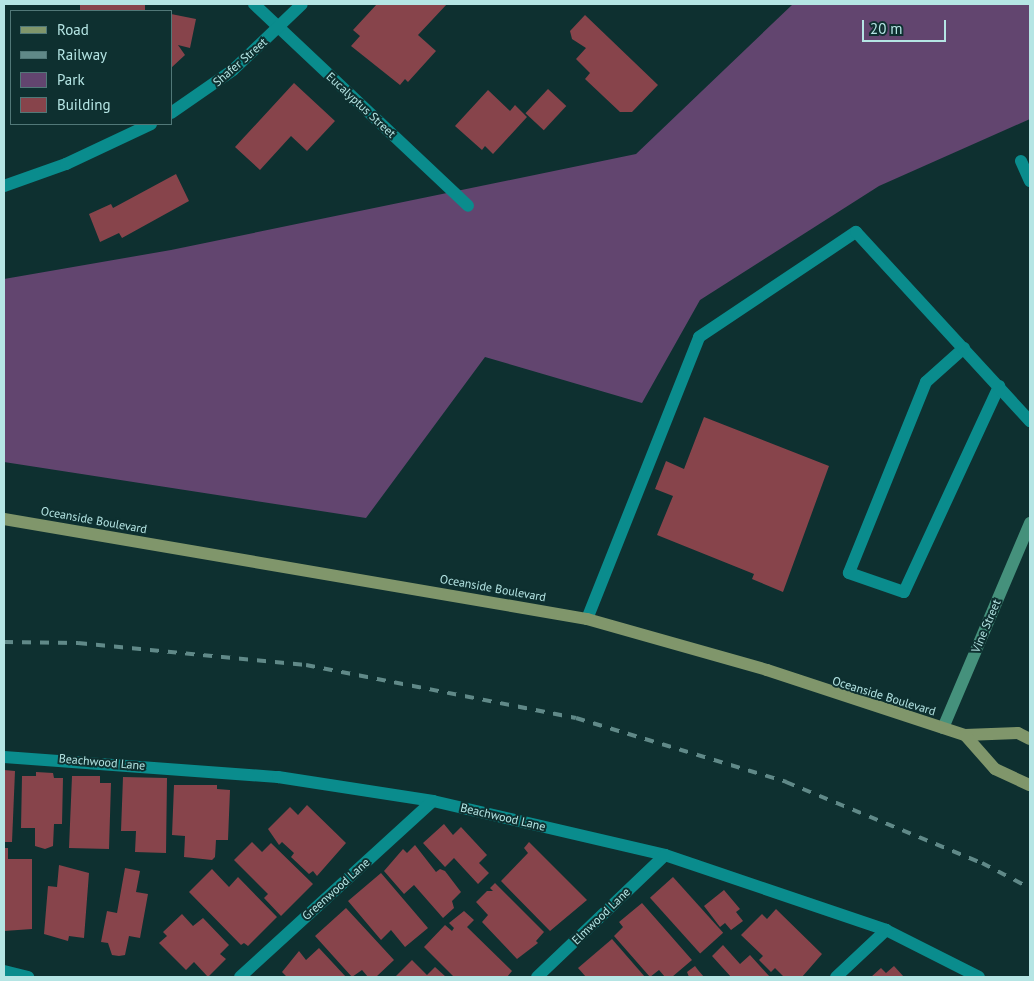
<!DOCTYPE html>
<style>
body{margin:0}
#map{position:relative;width:1034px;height:981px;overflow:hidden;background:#0e3030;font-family:"PT Sans",sans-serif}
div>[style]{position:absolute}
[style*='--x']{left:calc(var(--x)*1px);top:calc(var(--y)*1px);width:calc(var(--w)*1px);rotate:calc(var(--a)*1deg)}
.green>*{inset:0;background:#62456f}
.building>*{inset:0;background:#87444b;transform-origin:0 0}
.lane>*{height:12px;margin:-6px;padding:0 6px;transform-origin:6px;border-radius:6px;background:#0a8c8d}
.street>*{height:12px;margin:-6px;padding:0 6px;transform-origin:6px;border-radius:6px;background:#0a8c8d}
.secondary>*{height:12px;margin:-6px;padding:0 6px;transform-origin:6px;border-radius:6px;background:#45917c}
.primary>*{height:12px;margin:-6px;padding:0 6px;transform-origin:6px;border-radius:6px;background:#80966b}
.rail>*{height:4px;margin-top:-2px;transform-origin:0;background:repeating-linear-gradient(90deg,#608988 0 9px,transparent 0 18px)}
span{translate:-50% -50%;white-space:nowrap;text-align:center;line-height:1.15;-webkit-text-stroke:4px #0e3030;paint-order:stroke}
.street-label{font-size:12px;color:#b5e5e4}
.frame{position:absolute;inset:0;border:5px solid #b5e5e4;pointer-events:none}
.legend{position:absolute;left:10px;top:10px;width:162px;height:115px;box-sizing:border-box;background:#0e3030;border:1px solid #517878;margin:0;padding:6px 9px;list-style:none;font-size:15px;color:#b5e5e4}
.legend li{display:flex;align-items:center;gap:10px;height:25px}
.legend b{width:25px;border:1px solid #517878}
.scale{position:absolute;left:862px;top:20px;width:84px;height:22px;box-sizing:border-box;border:2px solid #b5e5e4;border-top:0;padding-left:6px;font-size:15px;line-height:18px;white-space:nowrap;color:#b5e5e4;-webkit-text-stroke:4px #0e3030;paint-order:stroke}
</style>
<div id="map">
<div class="green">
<i style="clip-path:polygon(793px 4px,1030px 4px,1030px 119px,879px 186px,700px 300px,642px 403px,485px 357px,366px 518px,4px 462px,4px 279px,171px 250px,636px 154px)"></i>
</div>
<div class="building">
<i style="left:80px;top:4px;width:65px;height:7px"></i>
<i style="clip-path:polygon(377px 4px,447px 4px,418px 35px,436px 51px,408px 82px,405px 79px,400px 85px,351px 46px,360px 36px,353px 30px)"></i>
<i style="clip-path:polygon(171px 14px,196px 19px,190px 48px,178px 45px,185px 55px,171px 68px)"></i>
<i style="clip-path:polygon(585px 15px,658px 85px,632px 112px,620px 112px,585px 79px,590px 73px,576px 59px,586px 48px,572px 39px,570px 31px)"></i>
<i style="clip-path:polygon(294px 83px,335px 121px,307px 151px,291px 136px,260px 170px,235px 147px)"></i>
<i style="left:548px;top:89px;width:25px;height:33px;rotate:43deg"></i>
<i style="clip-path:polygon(488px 90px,510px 111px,515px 105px,527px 117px,493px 154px,485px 146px,482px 150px,455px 126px)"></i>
<i style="clip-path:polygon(176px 174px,189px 201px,122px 238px,119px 233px,100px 242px,89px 214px,111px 204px,113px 208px)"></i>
<i style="clip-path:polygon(704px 417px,829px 466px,783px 592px,752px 579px,754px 574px,657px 535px,673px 496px,655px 489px,666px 461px,684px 469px)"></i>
<i style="clip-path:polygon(4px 770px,15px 771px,12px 842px,4px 842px)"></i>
<i style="clip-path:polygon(36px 772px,53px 773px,54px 778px,63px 778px,62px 824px,54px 824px,53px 846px,45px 849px,35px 846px,35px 828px,21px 828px,22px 776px,36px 776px)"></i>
<i style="clip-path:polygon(72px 776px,100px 776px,100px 783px,111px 783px,109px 849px,69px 848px)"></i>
<i style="clip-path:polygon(123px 777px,167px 778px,166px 853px,135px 852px,136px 831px,121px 831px)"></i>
<i style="clip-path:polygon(174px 785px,217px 785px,217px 789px,230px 790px,228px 840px,216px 840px,215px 857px,212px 860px,184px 857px,185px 836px,172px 835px)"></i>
<i style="clip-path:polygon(307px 805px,346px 843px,317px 876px,313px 871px,309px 874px,291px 857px,294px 853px,282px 842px,279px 845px,268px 829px,290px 807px,298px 815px)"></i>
<i style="clip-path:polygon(444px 824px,453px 835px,461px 827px,487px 855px,479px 863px,489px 873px,478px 884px,454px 858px,445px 867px,423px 843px)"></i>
<i style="clip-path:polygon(252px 842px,262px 852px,271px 843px,313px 884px,281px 916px,264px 898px,268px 894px,234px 860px)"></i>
<i style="clip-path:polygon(529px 842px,587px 900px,550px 931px,501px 881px,528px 853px,524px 848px)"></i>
<i style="clip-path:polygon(415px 845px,436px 872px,440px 869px,445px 871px,461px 892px,452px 901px,454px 908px,443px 918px,414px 885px,404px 894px,384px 871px,403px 849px,407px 853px)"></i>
<i style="clip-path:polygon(4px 848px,8px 848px,8px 859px,32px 859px,32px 929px,4px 931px)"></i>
<i style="clip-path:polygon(59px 865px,89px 873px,84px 938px,69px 936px,68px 941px,44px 934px,48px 886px,57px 887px)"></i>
<i style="clip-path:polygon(125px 868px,140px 871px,136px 892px,148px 894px,140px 938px,129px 936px,125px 955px,119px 956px,112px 955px,108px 943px,101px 942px,107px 911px,117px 913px)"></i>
<i style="clip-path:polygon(212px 869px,229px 887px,238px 877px,277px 917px,248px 946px,244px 943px,241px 945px,189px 892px)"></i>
<i style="clip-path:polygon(381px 873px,428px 928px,405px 947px,391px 930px,381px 940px,348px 901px)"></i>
<i style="left:673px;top:877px;width:75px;height:31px;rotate:48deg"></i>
<i style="clip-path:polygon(495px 883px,544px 932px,536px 941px,538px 943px,517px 959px,482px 922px,488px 915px,476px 902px,487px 891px,493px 891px,490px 888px)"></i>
<i style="clip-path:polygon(724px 890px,740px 909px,736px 912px,743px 921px,731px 930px,725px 923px,720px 927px,704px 906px)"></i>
<i style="clip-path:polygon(642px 903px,692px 960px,672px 977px,665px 977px,659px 970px,650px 977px,614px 936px,623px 927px,619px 922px)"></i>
<i style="clip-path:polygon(346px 908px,394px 960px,376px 977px,368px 977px,362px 970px,352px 977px,315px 936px)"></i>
<i style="clip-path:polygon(776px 909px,822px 954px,802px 977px,784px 977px,775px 968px,771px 972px,759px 960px,763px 956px,741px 935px,762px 914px,767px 919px)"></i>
<i style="clip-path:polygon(464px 911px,474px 920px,467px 927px,512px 971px,507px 977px,454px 977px,424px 947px,445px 925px,452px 931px,454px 928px,449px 923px)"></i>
<i style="clip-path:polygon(182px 914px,193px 926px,203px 918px,229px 945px,220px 954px,226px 959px,208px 977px,194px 962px,186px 970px,159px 943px,167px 936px,163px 932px)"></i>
<i style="clip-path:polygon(612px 939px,645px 977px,586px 977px,578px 968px)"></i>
<i style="clip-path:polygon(723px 945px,740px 964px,750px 955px,770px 977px,731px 977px,712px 956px)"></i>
<i style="clip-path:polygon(319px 948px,346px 977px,287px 977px,282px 972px,299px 951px,306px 960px)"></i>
<i style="clip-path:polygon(412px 960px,427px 975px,435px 967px,446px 977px,395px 977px)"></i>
<i style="clip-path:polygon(695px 966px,698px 970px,704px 977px,689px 977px,687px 972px)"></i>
<i style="clip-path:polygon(894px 966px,904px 977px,871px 977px,881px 968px,886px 973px)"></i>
</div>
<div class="lane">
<i style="--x:1021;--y:161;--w:22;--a:66"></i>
<i style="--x:964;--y:348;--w:51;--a:138.2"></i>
<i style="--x:926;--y:382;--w:206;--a:112"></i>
<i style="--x:849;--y:573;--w:58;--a:19.1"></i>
<i style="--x:904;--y:592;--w:227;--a:-65.2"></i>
<i style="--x:587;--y:619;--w:303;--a:-68.3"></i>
<i style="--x:699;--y:337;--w:189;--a:-33.8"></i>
<i style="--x:856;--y:232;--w:257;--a:47.4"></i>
<i style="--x:4;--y:757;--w:275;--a:4.2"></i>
<i style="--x:278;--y:777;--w:157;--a:8.8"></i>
<i style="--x:433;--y:801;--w:238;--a:13.1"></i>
<i style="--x:665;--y:855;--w:233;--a:18.7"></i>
<i style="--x:886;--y:930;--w:104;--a:26.8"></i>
<i style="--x:4;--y:971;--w:25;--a:14"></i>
</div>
<div class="street">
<i style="--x:254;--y:4;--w:294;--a:43.3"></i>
<i style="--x:171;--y:113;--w:75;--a:-34.7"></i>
<i style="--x:233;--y:70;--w:95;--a:-43.7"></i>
<i style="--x:4;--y:186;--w:66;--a:-19.5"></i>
<i style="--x:66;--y:164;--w:94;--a:-25.2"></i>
<i style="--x:240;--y:977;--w:261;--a:-42.4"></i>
<i style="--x:537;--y:977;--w:177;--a:-43.6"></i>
<i style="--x:836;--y:977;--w:69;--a:-43.2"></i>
</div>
<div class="secondary">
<i style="--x:943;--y:728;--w:223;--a:-67"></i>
</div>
<div class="primary">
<i style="--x:4;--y:519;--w:592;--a:9.73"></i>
<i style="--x:587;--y:619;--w:187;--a:15.8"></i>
<i style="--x:767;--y:670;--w:208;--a:18.2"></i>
<i style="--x:965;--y:735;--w:53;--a:-2.2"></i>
<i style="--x:1018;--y:733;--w:13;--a:27"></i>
<i style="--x:965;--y:735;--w:45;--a:48.6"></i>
<i style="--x:995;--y:769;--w:38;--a:25"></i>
</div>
<div class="rail">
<i style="--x:4;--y:642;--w:74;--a:0.8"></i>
<i style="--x:78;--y:643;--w:229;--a:5.5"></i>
<i style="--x:306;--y:665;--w:275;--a:11.1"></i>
<i style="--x:576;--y:718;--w:220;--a:16.9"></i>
<i style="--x:786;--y:782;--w:212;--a:22.5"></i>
<i style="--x:982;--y:863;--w:54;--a:27.5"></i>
</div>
<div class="street-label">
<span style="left:240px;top:62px;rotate:-41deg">Shafer Street</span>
<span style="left:361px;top:105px;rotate:43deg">Eucalyptus Street</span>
<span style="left:94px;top:520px;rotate:10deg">Oceanside Boulevard</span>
<span style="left:493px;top:588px;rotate:10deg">Oceanside Boulevard</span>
<span style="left:986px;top:626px;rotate:-67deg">Vine Street</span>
<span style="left:884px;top:696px;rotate:17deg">Oceanside Boulevard</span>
<span style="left:102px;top:762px;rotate:5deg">Beachwood Lane</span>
<span style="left:503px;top:817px;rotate:13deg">Beachwood Lane</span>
<span style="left:336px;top:889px;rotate:-42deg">Greenwood Lane</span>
<span style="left:601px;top:916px;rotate:-44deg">Elmwood Lane</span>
</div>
<div class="frame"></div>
<ul class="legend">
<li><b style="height:6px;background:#80966b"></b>Road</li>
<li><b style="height:6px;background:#608988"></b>Railway</li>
<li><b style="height:14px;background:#62456f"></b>Park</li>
<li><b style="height:14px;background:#87444b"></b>Building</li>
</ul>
<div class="scale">20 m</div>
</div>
